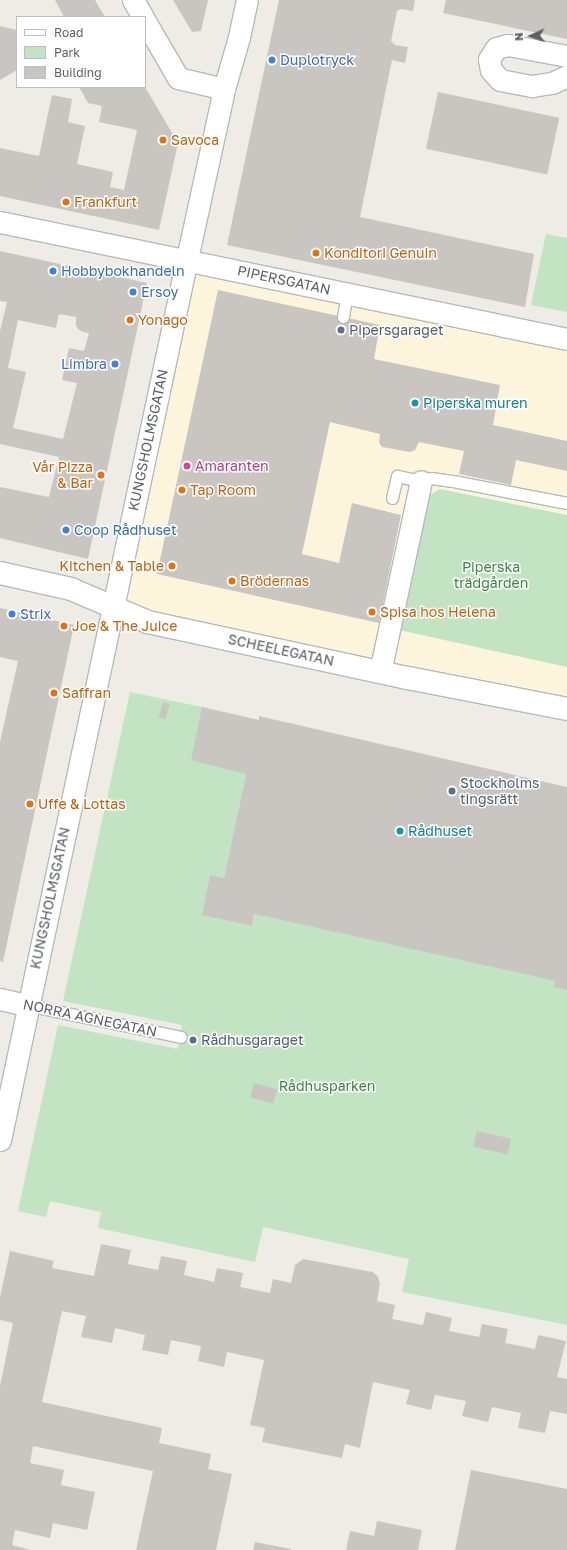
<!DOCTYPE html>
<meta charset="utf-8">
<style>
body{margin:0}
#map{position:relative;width:567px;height:1550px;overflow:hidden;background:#eeece4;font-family:"Golos Text",sans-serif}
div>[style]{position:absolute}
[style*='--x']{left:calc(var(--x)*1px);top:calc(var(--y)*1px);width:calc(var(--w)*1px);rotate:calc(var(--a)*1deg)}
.commercial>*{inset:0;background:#fcf5db}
.green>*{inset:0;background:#c2e4c3}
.building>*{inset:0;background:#c9c6c1;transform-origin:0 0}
.roads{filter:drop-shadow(1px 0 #b6b9bd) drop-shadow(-1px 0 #b6b9bd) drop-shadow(0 1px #b6b9bd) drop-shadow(0 -1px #b6b9bd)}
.lane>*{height:11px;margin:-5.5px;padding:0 5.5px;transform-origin:5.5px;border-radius:5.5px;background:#fff}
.street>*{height:21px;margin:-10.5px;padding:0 10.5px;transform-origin:10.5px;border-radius:10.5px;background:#fff}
.secondary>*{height:22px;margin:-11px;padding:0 11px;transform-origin:11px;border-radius:11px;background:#fff}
.dots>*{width:11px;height:11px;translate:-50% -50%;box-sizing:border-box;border:2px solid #fff;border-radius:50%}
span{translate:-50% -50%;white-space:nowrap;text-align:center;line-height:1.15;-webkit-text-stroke:3px #fff;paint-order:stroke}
.shop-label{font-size:14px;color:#366cbe}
.left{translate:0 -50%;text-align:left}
.right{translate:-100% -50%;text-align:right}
.food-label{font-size:14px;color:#c56008}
.street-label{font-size:14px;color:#5c5f64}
.service-label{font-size:14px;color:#4e5e75}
.culture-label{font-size:14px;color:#0d838f}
.hotel-label{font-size:14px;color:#b23c85}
.park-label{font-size:14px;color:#3a8540}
.legend{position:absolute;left:16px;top:16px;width:130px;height:72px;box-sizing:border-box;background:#fff;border:1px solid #bebfc1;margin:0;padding:5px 7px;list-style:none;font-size:12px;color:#5c5f64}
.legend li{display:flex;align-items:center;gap:8px;height:20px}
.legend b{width:20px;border:1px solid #bebfc1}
.north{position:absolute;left:511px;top:16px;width:40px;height:40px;-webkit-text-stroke:3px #fff;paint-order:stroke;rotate:267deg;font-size:11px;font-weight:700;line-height:16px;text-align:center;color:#5c5f64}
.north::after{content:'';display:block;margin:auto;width:14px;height:18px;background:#5c5f64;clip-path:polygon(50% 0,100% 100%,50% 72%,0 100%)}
</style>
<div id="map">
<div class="commercial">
<i style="clip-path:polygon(188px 261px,567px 340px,567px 710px,112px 613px)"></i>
</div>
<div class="green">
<i style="clip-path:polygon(546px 234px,567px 238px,567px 312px,531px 305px)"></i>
<i style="clip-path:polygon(440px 489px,567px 515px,567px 667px,399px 630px,426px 497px)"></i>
<i style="clip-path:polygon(130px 692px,202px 707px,246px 774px,224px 878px,210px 875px,202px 915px,252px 926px,254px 914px,555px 981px,554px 987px,567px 990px,567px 1325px,402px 1292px,409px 1259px,263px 1227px,255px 1262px,98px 1228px,101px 1212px,50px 1201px,46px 1217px,18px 1211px,58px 1025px,178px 1049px,182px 1025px,63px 1001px)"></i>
</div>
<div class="building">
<i style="clip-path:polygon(55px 0,95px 0,105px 17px,64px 17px)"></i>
<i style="clip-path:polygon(173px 0,208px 0,201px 31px,192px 32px)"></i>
<i style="clip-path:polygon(279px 0,415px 0,413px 11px,401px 9px,397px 11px,391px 41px,395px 45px,408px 47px,405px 63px,392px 60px,360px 217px,534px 254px,525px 307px,227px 245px)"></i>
<i style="clip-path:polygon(446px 0,567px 0,567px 39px,443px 13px)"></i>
<i style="clip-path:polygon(0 26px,17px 30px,17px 70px,0 80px)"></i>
<i style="clip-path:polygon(79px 87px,145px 87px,178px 143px,159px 230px,0 196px,0 148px,39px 156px,52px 95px,72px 99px,68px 122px,85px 126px,77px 164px,113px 172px,110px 187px,124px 190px,137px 130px,99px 122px,102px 106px,88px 103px)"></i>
<i style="left:438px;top:92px;width:124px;height:58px;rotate:12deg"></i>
<i style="clip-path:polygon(evenodd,0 251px,147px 283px,88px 559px,0 538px,0 487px,49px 497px,59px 457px,0 444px,0 331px,7px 302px,0 301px,0 251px,59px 314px,76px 317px,76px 325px,78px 329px,83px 332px,89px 333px,84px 351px,69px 348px,62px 380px,77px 383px,63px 439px,13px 428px,26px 372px,8px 368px,18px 320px,56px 328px,59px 314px)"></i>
<i style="clip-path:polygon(218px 290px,380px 325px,374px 359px,500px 385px,493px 425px,567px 441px,567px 471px,516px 460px,511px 485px,459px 474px,464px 451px,419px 442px,415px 450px,410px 452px,382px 447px,379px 443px,380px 434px,330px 422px,302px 554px,339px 563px,352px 503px,401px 515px,379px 623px,157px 574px)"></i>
<i style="clip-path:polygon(0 608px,74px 625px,3px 962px,0 961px,0 742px,18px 661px,0 657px)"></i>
<i style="left:163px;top:702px;width:7px;height:16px;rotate:16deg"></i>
<i style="clip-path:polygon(202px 707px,259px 720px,259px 716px,567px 787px,567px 990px,554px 987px,555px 981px,254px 914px,252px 926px,202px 915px,210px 875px,224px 878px,246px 774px,191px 760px)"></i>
<i style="left:254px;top:1083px;width:24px;height:15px;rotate:15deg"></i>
<i style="left:477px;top:1131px;width:35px;height:16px;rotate:13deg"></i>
<i style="clip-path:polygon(101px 1244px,131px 1250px,128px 1264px,158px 1270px,161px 1256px,187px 1261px,184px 1275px,214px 1282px,217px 1268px,243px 1273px,240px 1287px,270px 1293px,273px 1279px,291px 1283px,295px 1265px,303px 1259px,373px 1272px,378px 1277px,380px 1283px,377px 1301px,395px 1305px,392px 1319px,423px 1325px,426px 1312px,452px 1318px,449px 1331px,479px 1337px,482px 1324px,508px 1329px,505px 1343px,535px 1349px,538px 1335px,566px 1341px,557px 1377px,567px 1379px,567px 1414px,550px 1411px,545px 1433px,518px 1428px,521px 1413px,492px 1407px,488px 1422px,462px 1416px,466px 1401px,435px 1395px,431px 1410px,406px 1404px,410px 1390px,373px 1382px,360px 1448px,345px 1444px,342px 1458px,262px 1442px,265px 1428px,250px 1425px,264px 1360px,227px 1352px,224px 1367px,198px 1361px,201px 1346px,171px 1340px,168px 1355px,142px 1350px,145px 1335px,115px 1328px,112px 1343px,81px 1337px,86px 1316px,62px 1311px,42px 1402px,162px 1428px,159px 1443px,211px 1454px,208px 1469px,232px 1474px,216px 1550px,136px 1550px,153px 1471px,33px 1446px,30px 1463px,64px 1470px,61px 1485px,95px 1492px,87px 1530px,53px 1523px,50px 1538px,15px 1530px,12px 1545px,30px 1550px,0 1550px,0 1386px,13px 1323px,0 1320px,0 1297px,10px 1251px,54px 1261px,52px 1268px,94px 1276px)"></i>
<i style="clip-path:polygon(471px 1470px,567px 1489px,567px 1550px,455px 1550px)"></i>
<i style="clip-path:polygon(377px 1521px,422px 1530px,418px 1550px,346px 1550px,350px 1531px,374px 1536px)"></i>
<i style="clip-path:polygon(255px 1542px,291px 1549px,291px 1550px,253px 1550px)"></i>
</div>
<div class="roads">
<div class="lane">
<i style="--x:343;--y:317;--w:24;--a:-81"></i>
<i style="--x:392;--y:498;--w:23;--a:-77"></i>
<i style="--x:397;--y:476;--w:25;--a:12"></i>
<i style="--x:421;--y:481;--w:10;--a:-17"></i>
<i style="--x:431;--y:478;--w:27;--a:8"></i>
<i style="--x:458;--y:482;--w:111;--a:10.9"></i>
<i style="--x:27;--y:1005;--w:157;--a:11.7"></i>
</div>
<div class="street">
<i style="--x:133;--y:0;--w:20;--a:60"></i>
<i style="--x:145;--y:21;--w:66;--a:59.9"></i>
<i style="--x:178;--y:78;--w:47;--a:13.4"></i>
<i style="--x:567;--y:56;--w:60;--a:-169.4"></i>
<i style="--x:508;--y:45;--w:12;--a:166"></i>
<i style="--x:496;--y:48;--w:13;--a:122"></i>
<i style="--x:489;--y:59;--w:11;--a:80"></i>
<i style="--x:491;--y:70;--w:13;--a:48"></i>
<i style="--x:500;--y:80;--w:33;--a:11"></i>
<i style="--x:532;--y:86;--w:20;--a:-9"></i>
<i style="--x:552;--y:83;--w:17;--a:-25"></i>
<i style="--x:0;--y:222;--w:579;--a:11.66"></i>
<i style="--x:380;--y:672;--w:195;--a:-77.9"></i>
<i style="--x:0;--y:999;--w:28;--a:13"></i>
<i style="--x:0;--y:1140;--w:901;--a:-78.02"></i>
<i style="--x:187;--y:259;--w:174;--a:-77.7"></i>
<i style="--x:224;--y:89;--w:54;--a:-73.9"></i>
<i style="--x:239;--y:37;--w:38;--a:-78"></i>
</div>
<div class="secondary">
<i style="--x:0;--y:573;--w:73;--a:12.7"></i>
<i style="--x:71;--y:589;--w:84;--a:23.2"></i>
<i style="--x:148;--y:622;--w:266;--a:12.2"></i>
<i style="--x:408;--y:678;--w:162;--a:11"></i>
</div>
</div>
<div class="dots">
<i style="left:272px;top:60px;background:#3f7fe0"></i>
<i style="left:163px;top:140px;background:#e8710a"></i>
<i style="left:66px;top:202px;background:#e8710a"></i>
<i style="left:316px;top:253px;background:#e8710a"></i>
<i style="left:53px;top:271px;background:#3f7fe0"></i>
<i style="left:133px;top:292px;background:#3f7fe0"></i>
<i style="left:130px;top:320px;background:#e8710a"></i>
<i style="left:341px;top:330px;background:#5c6f8a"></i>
<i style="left:115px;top:364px;background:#3f7fe0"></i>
<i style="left:415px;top:403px;background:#0f9aa8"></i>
<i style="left:187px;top:466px;background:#d1479c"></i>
<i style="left:101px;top:475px;background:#e8710a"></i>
<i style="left:182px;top:490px;background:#e8710a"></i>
<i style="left:66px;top:530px;background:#3f7fe0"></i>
<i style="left:172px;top:566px;background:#e8710a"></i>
<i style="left:232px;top:581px;background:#e8710a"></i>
<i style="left:372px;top:612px;background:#e8710a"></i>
<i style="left:12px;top:614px;background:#3f7fe0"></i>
<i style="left:64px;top:626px;background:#e8710a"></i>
<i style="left:54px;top:693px;background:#e8710a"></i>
<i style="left:452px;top:791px;background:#5c6f8a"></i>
<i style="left:30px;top:804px;background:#e8710a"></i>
<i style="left:400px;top:831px;background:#0f9aa8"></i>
<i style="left:193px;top:1040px;background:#5c6f8a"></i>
</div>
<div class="shop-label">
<span class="left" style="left:280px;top:60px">Duplotryck</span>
<span class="left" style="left:61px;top:271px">Hobbybokhandeln</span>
<span class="left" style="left:141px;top:292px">Ersoy</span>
<span class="right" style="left:107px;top:364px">Limbra</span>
<span class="left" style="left:74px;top:530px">Coop Rådhuset</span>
<span class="left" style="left:20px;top:614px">Strix</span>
</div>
<div class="food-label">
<span class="left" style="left:171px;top:140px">Savoca</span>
<span class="left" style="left:74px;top:202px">Frankfurt</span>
<span class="left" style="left:324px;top:253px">Konditori Genuin</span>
<span class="left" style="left:138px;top:320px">Yonago</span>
<span class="right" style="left:93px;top:475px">Vår Pizza<br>&amp; Bar</span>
<span class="left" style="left:190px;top:490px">Tap Room</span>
<span class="right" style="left:164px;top:566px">Kitchen &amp; Table</span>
<span class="left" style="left:240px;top:581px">Brödernas</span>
<span class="left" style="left:380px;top:612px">Spisa hos Helena</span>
<span class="left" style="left:72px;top:626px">Joe &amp; The Juice</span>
<span class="left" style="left:62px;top:693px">Saffran</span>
<span class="left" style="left:38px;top:804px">Uffe &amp; Lottas</span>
</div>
<div class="street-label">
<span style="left:284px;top:280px;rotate:12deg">PIPERSGATAN</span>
<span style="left:148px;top:440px;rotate:-78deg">KUNGSHOLMSGATAN</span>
<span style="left:281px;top:650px;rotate:12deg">SCHEELEGATAN</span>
<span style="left:50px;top:898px;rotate:-78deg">KUNGSHOLMSGATAN</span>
<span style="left:90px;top:1018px;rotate:12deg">NORRA AGNEGATAN</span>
</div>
<div class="service-label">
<span class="left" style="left:349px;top:330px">Pipersgaraget</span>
<span class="left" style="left:460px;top:791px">Stockholms<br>tingsrätt</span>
<span class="left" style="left:201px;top:1040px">Rådhusgaraget</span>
</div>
<div class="culture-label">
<span class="left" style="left:423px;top:403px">Piperska muren</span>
<span class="left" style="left:408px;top:831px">Rådhuset</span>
</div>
<div class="hotel-label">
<span class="left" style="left:195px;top:466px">Amaranten</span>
</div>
<div class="park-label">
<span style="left:491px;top:575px">Piperska<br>trädgården</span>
<span style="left:327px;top:1086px">Rådhusparken</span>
</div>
<ul class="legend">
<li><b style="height:5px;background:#fff"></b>Road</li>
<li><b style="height:11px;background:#c2e4c3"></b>Park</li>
<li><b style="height:11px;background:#c9c6c1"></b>Building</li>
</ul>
<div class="north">N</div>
</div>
